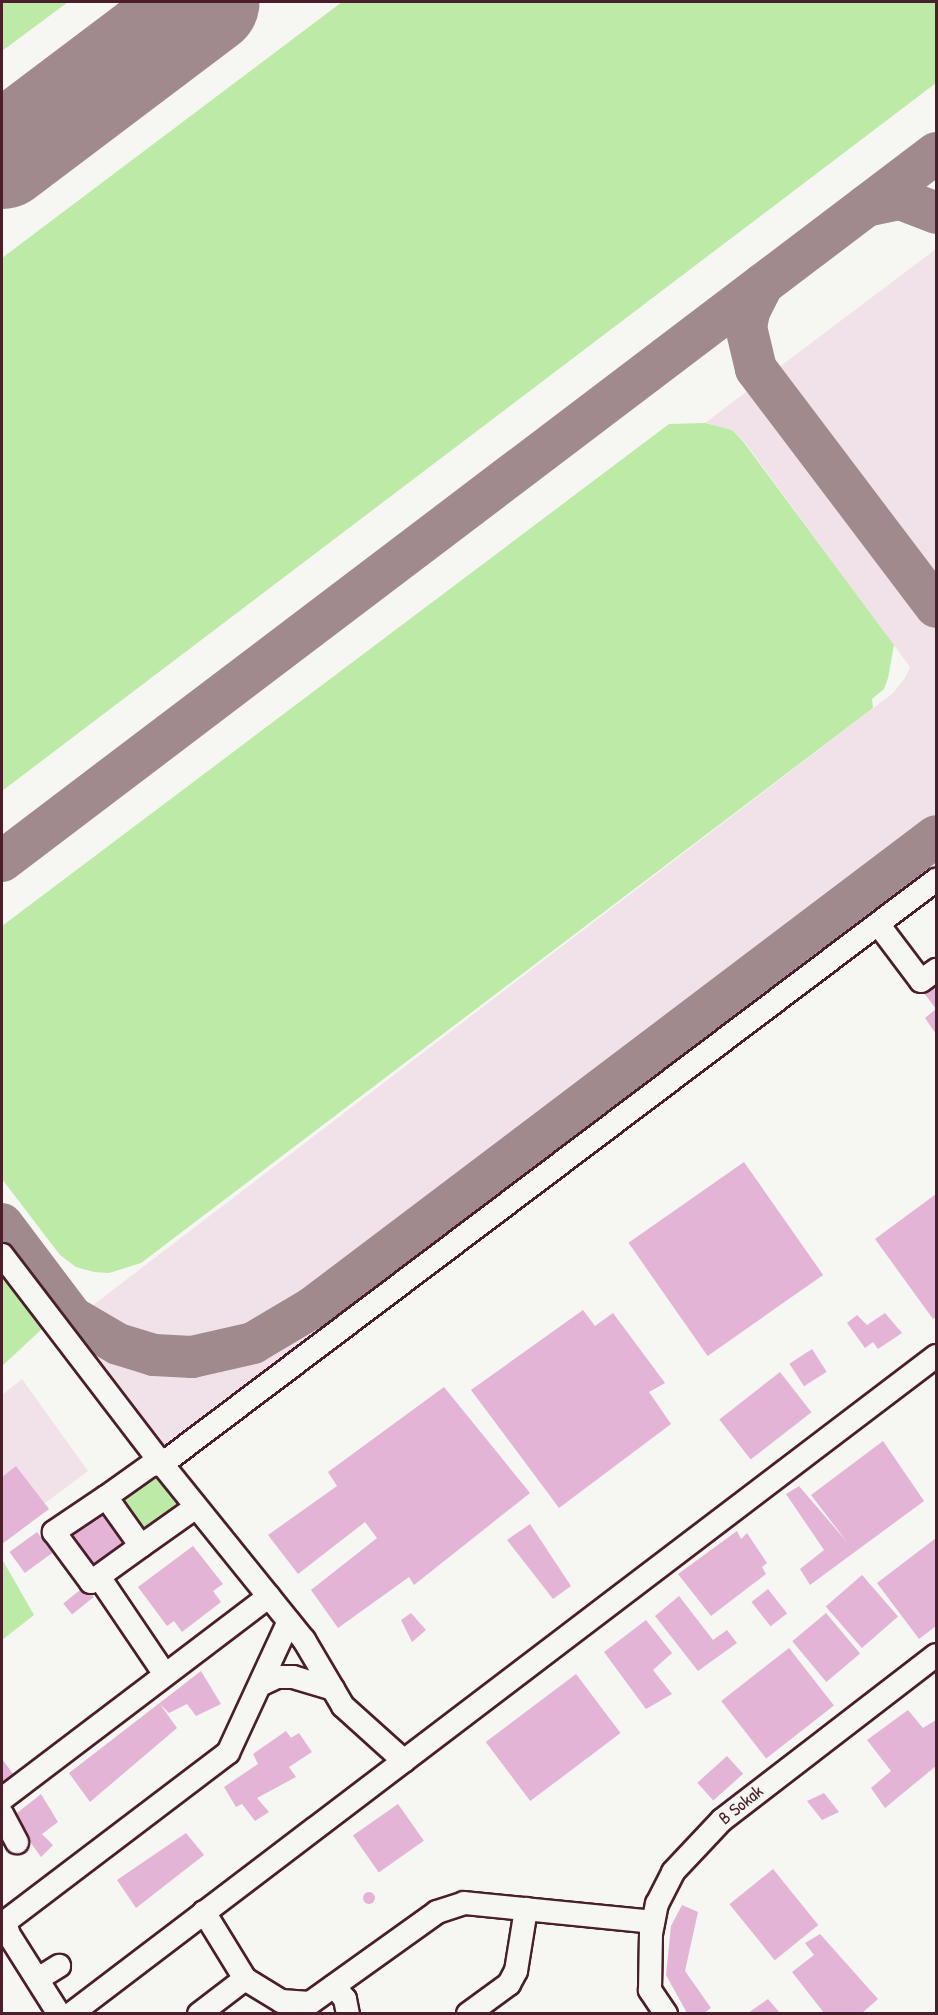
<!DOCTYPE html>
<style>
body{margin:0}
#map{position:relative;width:938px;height:2015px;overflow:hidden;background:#f6f6f2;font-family:"Patrick Hand",sans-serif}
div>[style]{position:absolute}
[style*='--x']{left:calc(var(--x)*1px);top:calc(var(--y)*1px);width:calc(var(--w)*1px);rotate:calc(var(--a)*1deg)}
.built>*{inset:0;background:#f1e2ea}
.green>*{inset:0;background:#beeaa7}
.taxiway>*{height:42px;margin:-21px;padding:0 21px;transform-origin:21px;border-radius:21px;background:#a08a8e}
.runway>*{height:105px;margin:-52.5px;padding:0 52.5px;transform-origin:52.5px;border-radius:52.5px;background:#a08a8e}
.building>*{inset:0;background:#e4b4d6;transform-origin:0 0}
.round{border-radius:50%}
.roads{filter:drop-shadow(2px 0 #4a1f2b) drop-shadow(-2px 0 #4a1f2b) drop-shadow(0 2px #4a1f2b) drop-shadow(0 -2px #4a1f2b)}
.minor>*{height:22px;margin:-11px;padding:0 11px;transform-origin:11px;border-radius:11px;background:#f6f6f2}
span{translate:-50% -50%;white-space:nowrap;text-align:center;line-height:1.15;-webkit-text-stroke:4.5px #f6f6f2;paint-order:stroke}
.street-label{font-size:18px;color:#4a1f2b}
.frame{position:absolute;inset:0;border:3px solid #4a1f2b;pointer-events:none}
</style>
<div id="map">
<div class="built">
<i style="clip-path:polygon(936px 249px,936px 869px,147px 1465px,54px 1335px,893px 693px,905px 678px,910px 667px,743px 440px,732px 430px,705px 423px)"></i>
<i style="clip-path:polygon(22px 1379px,88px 1471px,2px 1535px,2px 1395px)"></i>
</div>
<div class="green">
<i style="clip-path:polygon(2px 2px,68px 2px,2px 51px)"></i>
<i style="clip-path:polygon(342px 2px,936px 2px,936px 83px,2px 791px,2px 258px)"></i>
<i style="clip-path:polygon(705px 423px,732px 430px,742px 440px,894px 645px,888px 678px,884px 689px,872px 699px,873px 708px,141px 1263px,109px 1273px,94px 1272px,76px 1267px,60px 1255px,2px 1179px,2px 926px,669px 424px)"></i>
<i style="clip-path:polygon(2px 1274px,42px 1329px,2px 1366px)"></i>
<i style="clip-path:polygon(152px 1468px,182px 1508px,153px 1531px,141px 1531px,120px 1502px,122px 1491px)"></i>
<i style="clip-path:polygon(2px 1559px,34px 1615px,2px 1640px)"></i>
</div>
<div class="taxiway">
<i style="--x:866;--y:206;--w:35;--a:-12"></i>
<i style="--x:900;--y:199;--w:39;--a:21"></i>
<i style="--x:763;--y:284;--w:31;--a:117"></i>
<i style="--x:749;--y:312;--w:15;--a:101"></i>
<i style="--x:746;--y:327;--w:43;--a:76.6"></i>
<i style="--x:756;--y:369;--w:298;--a:52.9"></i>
<i style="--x:2;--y:861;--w:1172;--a:-37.16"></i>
<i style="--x:2;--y:1224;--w:116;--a:53"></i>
<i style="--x:72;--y:1317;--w:53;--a:30.4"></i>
<i style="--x:118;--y:1344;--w:38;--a:17"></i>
<i style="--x:154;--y:1355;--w:38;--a:3"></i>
<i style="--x:192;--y:1357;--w:63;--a:-12.9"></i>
<i style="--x:253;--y:1343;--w:69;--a:-30.7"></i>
<i style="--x:312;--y:1308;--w:782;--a:-37.1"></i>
</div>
<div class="runway">
<i style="--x:2;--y:156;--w:256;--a:-37"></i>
</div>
<div class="building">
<i style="clip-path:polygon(936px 977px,936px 1034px,925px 1018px,936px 1009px,921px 989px)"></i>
<i style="left:744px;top:1162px;width:138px;height:141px;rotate:55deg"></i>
<i style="clip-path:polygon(936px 1194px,936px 1317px,933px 1319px,875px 1239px)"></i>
<i style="clip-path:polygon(583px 1310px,595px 1326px,613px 1313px,665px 1383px,649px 1392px,671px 1424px,559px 1508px,471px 1390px)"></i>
<i style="clip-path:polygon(885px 1313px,902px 1333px,878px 1349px,873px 1342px,865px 1348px,847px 1323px,857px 1315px,867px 1325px)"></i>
<i style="left:812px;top:1349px;width:27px;height:27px;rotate:57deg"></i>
<i style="left:780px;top:1372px;width:51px;height:77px;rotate:52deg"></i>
<i style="clip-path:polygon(444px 1387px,530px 1493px,414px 1585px,409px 1577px,338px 1628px,311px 1590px,377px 1538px,365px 1522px,298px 1574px,268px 1535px,337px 1486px,328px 1472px)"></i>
<i style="clip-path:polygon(883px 1441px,924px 1501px,810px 1585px,800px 1569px,824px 1550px,786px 1494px,799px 1486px,847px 1542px,811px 1495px)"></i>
<i style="clip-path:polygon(16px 1466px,49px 1509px,2px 1544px,2px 1477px)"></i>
<i style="left:100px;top:1509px;width:49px;height:39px;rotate:55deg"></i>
<i style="clip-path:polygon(530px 1524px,571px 1586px,553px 1599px,507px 1540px)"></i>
<i style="clip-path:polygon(737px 1531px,741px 1539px,747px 1533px,767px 1563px,762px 1567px,766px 1574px,711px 1616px,678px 1574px)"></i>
<i style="left:37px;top:1532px;width:26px;height:34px;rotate:54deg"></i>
<i style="clip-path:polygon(936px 1538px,936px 1626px,919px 1639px,877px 1583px)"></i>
<i style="clip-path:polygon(193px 1546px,223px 1584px,213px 1591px,221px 1602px,182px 1632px,174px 1621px,167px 1626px,138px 1587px)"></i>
<i style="left:862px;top:1575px;width:55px;height:48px;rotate:49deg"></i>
<i style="left:85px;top:1586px;width:14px;height:28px;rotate:51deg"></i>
<i style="left:768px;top:1589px;width:31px;height:21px;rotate:52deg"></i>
<i style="clip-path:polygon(679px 1596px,713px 1640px,727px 1630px,737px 1643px,698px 1671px,655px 1616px)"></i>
<i style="clip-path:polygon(411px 1613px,426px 1630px,412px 1642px,401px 1620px)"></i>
<i style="left:826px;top:1613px;width:53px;height:44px;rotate:50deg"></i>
<i style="clip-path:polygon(646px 1620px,672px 1653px,653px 1670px,672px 1694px,646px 1709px,604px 1652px)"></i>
<i style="left:789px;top:1648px;width:73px;height:86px;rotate:52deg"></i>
<i style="clip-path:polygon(201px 1671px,221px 1704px,196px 1716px,187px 1704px,169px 1713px,160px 1704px,177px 1728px,90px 1802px,69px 1773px)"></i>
<i style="left:576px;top:1674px;width:74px;height:113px;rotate:53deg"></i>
<i style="clip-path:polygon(908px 1710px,923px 1728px,936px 1720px,936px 1766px,885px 1808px,871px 1788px,891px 1771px,867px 1740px)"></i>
<i style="clip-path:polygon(286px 1731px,291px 1738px,299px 1733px,312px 1752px,289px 1767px,296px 1777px,257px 1798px,269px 1812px,255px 1821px,242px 1804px,236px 1807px,224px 1787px,258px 1764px,253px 1754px)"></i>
<i style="left:727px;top:1756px;width:24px;height:40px;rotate:48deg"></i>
<i style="clip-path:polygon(2px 1759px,14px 1775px,2px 1782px)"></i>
<i style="clip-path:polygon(824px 1793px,839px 1812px,822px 1820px,807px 1801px)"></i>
<i style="clip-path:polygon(41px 1794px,58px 1822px,42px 1834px,53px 1845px,41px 1857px,12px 1817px)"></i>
<i style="left:398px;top:1804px;width:45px;height:55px;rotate:55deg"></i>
<i style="clip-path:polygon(186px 1833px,204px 1855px,136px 1908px,117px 1880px)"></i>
<i style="left:773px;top:1869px;width:72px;height:56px;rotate:51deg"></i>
<i class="round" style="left:363px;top:1892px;width:12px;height:12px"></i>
<i style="clip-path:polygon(682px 1905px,698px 1912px,685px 1971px,711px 2008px,704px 2013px,687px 2013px,666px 1975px,671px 1926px)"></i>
<i style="clip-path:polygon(820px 1934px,878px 1999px,862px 2013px,824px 2013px,792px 1972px,814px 1955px,805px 1943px)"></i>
<i style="clip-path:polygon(768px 1999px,780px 2013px,748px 2013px)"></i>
</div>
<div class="roads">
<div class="minor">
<i style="--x:878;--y:924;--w:71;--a:53"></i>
<i style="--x:921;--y:981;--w:19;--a:-36"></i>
<i style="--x:2;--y:1255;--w:263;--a:52.6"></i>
<i style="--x:162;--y:1464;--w:11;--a:175"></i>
<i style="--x:151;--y:1465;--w:55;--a:144.6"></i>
<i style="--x:106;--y:1497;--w:60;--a:54.5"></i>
<i style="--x:141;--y:1546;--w:67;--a:-35.3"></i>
<i style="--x:106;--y:1497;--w:63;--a:146.1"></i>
<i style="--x:54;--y:1532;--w:62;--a:53.5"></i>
<i style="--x:91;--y:1582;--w:62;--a:-35.8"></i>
<i style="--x:99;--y:1577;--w:116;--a:55.9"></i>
<i style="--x:262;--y:1684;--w:17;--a:-25"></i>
<i style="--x:277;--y:1677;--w:16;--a:0"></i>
<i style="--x:293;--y:1677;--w:42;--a:16.7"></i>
<i style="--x:404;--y:1761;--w:82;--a:-138"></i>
<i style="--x:343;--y:1706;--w:77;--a:-120.6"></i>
<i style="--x:304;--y:1640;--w:226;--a:-128.9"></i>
<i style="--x:162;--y:1464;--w:970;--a:-37.04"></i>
<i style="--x:2;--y:1799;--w:335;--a:-37.2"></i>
<i style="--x:2;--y:1814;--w:32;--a:62"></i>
<i style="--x:204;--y:1912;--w:79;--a:58.5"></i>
<i style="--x:245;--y:1979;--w:42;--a:31.4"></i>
<i style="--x:281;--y:2001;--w:29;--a:4"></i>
<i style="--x:310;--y:2003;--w:156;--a:-35.6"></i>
<i style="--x:437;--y:1912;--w:28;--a:-18"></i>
<i style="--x:464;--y:1903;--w:190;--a:5.7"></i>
<i style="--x:38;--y:1979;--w:25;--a:-32"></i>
<i style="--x:334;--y:1986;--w:17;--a:50"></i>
<i style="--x:345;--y:1999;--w:15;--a:79"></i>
<i style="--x:59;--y:2014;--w:93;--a:-122.3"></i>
<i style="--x:9;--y:1935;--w:14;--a:-107"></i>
<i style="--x:5;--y:1922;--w:280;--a:-37.2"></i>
<i style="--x:228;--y:1753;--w:145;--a:-65.2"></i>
<i style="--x:71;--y:2014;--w:1087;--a:-37.26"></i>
<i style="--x:199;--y:2014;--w:58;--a:-37.3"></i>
<i style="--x:468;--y:2014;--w:51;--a:-36.2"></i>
<i style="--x:509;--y:1984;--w:15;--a:-62"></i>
<i style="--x:516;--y:1971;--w:63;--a:-80.8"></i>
<i style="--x:666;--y:2014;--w:29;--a:-124"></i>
<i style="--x:650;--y:1990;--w:56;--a:-89"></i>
<i style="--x:651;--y:1934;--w:31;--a:-79"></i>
<i style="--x:657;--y:1904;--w:36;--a:-63"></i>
<i style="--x:673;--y:1872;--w:71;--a:-46.7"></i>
<i style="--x:722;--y:1820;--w:270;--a:-37.6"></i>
</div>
</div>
<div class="street-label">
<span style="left:741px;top:1805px;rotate:-39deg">B Sokak</span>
</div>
<div class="frame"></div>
</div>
